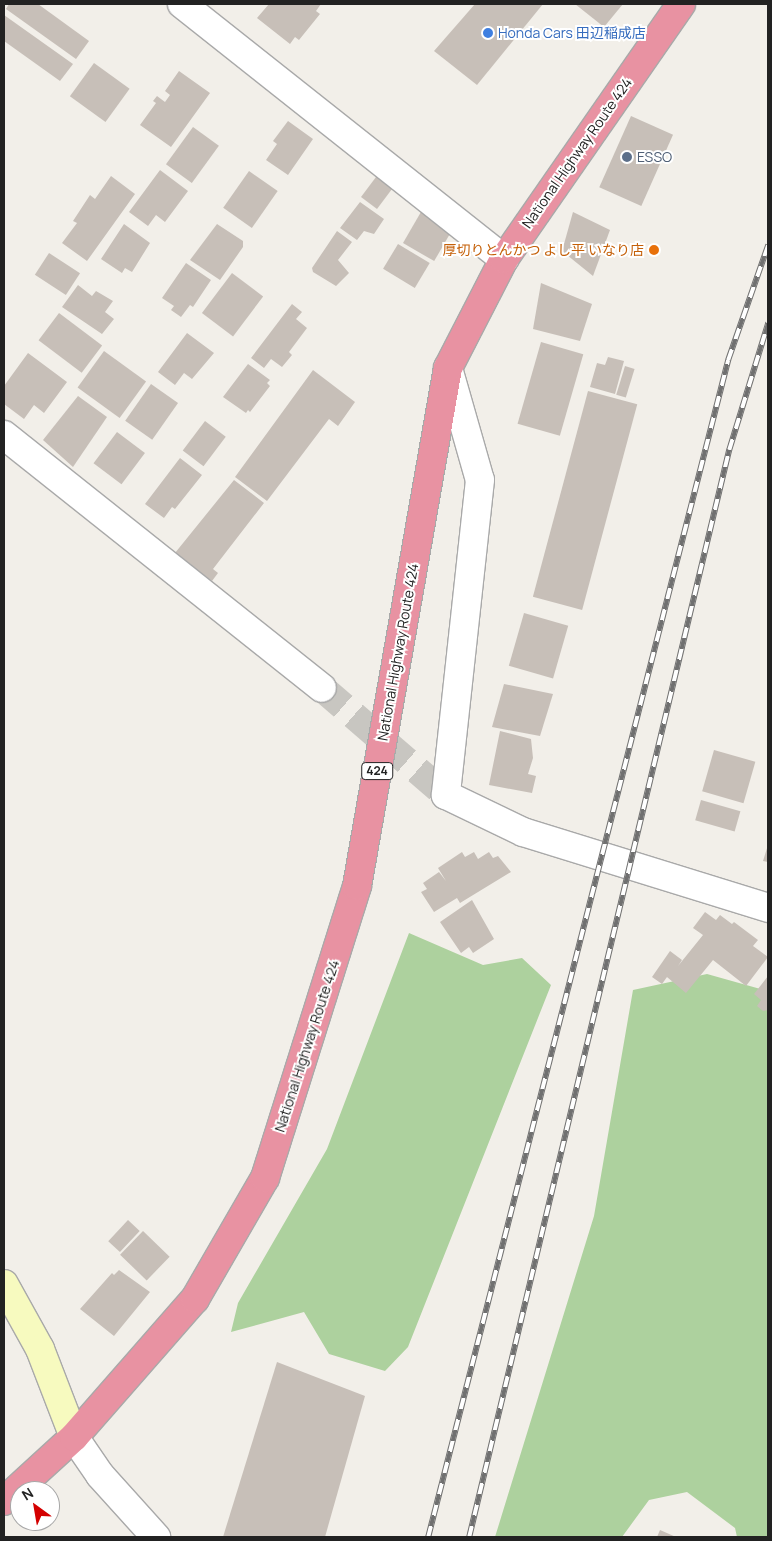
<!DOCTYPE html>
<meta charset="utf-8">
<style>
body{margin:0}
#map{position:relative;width:772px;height:1541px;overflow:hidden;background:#f2efe9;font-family:Manrope,"Noto Sans JP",sans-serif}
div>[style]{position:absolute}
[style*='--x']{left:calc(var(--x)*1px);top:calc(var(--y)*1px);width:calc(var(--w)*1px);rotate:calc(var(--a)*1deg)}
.forest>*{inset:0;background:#add19e}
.building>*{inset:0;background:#c7bfb8;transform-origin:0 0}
.street-tunnel>*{height:28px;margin-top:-14px;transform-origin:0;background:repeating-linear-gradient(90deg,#c8c6c1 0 28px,transparent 0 42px)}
.roads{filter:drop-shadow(1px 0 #a9a9a9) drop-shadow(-1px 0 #a9a9a9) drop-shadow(0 1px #a9a9a9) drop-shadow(0 -1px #a9a9a9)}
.street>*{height:28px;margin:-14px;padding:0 14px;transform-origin:14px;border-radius:14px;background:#fff}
.secondary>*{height:28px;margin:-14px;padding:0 14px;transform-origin:14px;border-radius:14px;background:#f7fabf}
.highway>*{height:28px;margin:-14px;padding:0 14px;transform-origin:14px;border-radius:14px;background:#e892a2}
.rail>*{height:5.5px;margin-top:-2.75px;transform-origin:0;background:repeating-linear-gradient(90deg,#fff 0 11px,#707070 0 22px);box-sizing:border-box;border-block:1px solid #707070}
.dots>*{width:14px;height:14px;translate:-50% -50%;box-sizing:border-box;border:2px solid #fff;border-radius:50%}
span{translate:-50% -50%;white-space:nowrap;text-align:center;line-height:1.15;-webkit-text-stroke:4px #fff;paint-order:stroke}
.shield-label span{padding:1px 4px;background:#fff;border:1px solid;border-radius:4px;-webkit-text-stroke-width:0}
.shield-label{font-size:12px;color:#222;font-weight:700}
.shop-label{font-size:14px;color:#366cbe}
.left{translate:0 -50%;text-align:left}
.street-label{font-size:14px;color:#222}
.service-label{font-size:14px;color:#4e5e75}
.food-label{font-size:14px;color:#c56008}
.right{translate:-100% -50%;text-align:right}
.frame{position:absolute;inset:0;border:5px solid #222;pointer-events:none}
.north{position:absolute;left:10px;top:1481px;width:50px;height:50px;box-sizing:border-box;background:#fff;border:1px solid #a7a7a7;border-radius:50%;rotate:328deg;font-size:14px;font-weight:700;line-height:20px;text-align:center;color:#222}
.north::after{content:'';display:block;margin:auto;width:18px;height:22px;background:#d40000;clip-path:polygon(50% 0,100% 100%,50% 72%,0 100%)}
</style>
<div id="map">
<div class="forest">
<i style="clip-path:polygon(409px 933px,483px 965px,522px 958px,551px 985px,408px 1347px,385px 1371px,329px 1354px,304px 1312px,231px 1332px,238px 1303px,327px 1149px)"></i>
<i style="clip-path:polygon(707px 974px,768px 991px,768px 1537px,737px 1537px,735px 1528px,687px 1492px,649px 1500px,622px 1537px,495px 1537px,594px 1216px,633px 990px)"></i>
</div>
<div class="building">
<i style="clip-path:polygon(9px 4px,38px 4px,89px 41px,76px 59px,6px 9px)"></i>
<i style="clip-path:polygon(269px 4px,321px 4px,316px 11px,320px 14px,299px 40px,295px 37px,290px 44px,257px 18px)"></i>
<i style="clip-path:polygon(475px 4px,543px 4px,477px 85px,434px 51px)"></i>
<i style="clip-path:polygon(575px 4px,623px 4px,604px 27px)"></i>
<i style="clip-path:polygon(4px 15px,73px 64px,60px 81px,4px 41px)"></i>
<i style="left:94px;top:63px;width:44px;height:41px;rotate:36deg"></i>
<i style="clip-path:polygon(179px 71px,210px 93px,171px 147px,140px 125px,156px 103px,153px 101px,157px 96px,165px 102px,170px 95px,165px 91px)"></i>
<i style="left:631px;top:116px;width:46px;height:78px;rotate:24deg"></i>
<i style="clip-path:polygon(288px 121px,313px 139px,288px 175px,266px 160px,277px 144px,273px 141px)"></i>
<i style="left:193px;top:127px;width:32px;height:46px;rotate:36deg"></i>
<i style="clip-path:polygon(160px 170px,188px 191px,165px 222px,156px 215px,148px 226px,129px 212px)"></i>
<i style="left:249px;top:171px;width:35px;height:45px;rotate:35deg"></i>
<i style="clip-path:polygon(379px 173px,398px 181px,377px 209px,361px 197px)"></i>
<i style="clip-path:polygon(111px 176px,135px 194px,87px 261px,62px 243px,77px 223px,73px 221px,90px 195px,95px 199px)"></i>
<i style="clip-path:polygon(360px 202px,384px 219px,374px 234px,364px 231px,357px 240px,340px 228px)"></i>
<i style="left:425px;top:205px;width:36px;height:44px;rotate:30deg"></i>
<i style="clip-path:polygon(573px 212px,610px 230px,593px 276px,562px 251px)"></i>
<i style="clip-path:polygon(124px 224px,150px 243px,132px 272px,125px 268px,122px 273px,101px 259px)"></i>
<i style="clip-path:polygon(217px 224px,243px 241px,243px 247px,220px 280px,190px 260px)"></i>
<i style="clip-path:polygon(337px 231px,352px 242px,338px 260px,349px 273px,336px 286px,313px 272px,312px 268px)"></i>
<i style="left:398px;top:244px;width:37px;height:29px;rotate:31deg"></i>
<i style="left:49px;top:253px;width:37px;height:26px;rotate:33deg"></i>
<i style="clip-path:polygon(186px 263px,211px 280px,193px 307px,190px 305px,181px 317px,171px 310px,174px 306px,162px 298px)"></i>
<i style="left:232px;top:273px;width:39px;height:50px;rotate:37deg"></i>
<i style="clip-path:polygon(541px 283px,592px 304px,580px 341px,533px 329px)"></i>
<i style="clip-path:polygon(78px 285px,92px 296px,96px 291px,113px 301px,105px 312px,114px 319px,102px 334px,62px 307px)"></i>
<i style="clip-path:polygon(292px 304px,302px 312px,296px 319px,307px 328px,289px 352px,292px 355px,282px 367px,271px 359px,264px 368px,251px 358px)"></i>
<i style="left:59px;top:313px;width:54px;height:34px;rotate:37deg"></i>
<i style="clip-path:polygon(187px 333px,214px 353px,192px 379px,184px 373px,175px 385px,158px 372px)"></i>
<i style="left:541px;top:342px;width:44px;height:85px;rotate:16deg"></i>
<i style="left:104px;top:351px;width:52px;height:45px;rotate:36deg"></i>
<i style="clip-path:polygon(28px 353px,67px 382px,44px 413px,34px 405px,24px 419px,4px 404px,4px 386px)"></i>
<i style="clip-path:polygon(608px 357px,624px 361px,615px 394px,590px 387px,597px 363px,605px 365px)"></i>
<i style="clip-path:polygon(248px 364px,270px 380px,267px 383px,270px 386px,250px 412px,248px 410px,246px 413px,223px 397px)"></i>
<i style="left:625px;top:366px;width:10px;height:30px;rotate:17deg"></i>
<i style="clip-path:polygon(313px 370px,355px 402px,338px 426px,329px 419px,267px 501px,235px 477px)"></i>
<i style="left:151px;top:384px;width:33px;height:45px;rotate:35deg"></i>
<i style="left:588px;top:391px;width:51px;height:213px;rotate:15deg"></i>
<i style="clip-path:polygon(78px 396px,107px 417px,73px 467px,43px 440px)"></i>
<i style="left:205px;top:421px;width:26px;height:37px;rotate:37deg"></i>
<i style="left:117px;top:432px;width:35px;height:39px;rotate:37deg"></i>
<i style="clip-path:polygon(180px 458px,202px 475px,175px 509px,172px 507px,164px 518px,145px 504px)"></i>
<i style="clip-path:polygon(234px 480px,264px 503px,213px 569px,218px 573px,212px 581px,175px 553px)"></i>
<i style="left:524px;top:613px;width:46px;height:55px;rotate:16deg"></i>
<i style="clip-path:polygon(504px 684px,553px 694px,540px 736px,492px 727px)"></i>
<i style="clip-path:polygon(500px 731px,531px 739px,533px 758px,528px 774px,536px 776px,532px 793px,489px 785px)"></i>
<i style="left:714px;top:750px;width:43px;height:43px;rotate:16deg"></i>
<i style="left:701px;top:800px;width:41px;height:21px;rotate:16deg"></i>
<i style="clip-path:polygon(768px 845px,768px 862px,763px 861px)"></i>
<i style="clip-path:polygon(462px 852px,465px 857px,474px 852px,478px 859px,489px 852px,493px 858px,498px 856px,511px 872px,460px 903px,457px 898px,434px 912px,421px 892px,427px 889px,423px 883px,439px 872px,446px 881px,438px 868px)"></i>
<i style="clip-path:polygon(472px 900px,494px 939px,473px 953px,469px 947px,461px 953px,440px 922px)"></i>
<i style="clip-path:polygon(705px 912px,716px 920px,720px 915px,732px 924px,734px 922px,758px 940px,753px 946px,768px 957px,746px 986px,713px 960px,686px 993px,661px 972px,667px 977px,662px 984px,652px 977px,670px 951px,682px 960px,678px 966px,703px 935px,693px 928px)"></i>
<i style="clip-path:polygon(768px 976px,768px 1010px,763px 1011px,757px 1006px,761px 1000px,754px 994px)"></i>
<i style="left:128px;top:1220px;width:16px;height:29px;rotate:43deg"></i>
<i style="left:143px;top:1231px;width:37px;height:33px;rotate:44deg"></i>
<i style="clip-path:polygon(119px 1270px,150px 1292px,114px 1336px,80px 1309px,112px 1273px,114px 1275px)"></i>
<i style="clip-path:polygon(277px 1362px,365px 1396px,325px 1537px,223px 1537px)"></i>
<i style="clip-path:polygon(660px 1530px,676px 1537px,657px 1537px)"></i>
</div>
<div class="street-tunnel">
<i style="--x:322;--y:688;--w:164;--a:40.8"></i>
</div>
<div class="roads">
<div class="street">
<i style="--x:182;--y:4;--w:411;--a:38.4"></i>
<i style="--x:448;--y:368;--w:116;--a:74.1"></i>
<i style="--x:480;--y:480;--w:317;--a:96.2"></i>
<i style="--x:446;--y:795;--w:85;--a:25.7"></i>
<i style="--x:523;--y:832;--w:257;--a:17.2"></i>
<i style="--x:4;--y:435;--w:406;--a:38.5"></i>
<i style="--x:74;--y:1437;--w:46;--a:55.6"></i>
<i style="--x:100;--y:1475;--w:84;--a:47.9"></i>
</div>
<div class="secondary">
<i style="--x:4;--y:1284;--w:74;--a:61"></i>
<i style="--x:40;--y:1349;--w:94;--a:68.9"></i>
</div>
<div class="highway">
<i style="--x:4;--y:1501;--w:95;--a:-42.4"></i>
<i style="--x:74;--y:1437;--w:184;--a:-48.8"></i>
<i style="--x:195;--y:1299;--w:140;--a:-60"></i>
<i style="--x:265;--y:1178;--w:306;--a:-72.5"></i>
<i style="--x:357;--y:886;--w:526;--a:-80.04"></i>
<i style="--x:448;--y:368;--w:123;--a:-62.8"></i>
<i style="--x:504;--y:259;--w:310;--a:-55.2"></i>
</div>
</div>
<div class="rail">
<i style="--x:428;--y:1537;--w:1215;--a:-75.7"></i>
<i style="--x:728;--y:360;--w:122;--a:-70.8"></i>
<i style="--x:469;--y:1537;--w:1118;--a:-76.55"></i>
<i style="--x:729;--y:450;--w:133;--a:-72.9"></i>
</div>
<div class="dots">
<i style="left:488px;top:33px;background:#3f7fe0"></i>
<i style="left:627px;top:157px;background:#5c6f8a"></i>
<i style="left:654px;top:250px;background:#e8710a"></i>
</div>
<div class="shield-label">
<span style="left:377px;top:771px">424</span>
</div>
<div class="shop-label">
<span class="left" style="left:498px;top:33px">Honda Cars 田辺稲成店</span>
</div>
<div class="street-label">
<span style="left:577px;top:153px;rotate:-55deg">National Highway Route 424</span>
<span style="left:398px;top:652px;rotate:-80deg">National Highway Route 424</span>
<span style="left:307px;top:1046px;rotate:-72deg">National Highway Route 424</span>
</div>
<div class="service-label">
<span class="left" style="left:637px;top:157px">ESSO</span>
</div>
<div class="food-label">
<span class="right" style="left:644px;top:250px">厚切りとんかつ よし平 いなり店</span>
</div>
<div class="frame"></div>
<div class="north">N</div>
</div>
